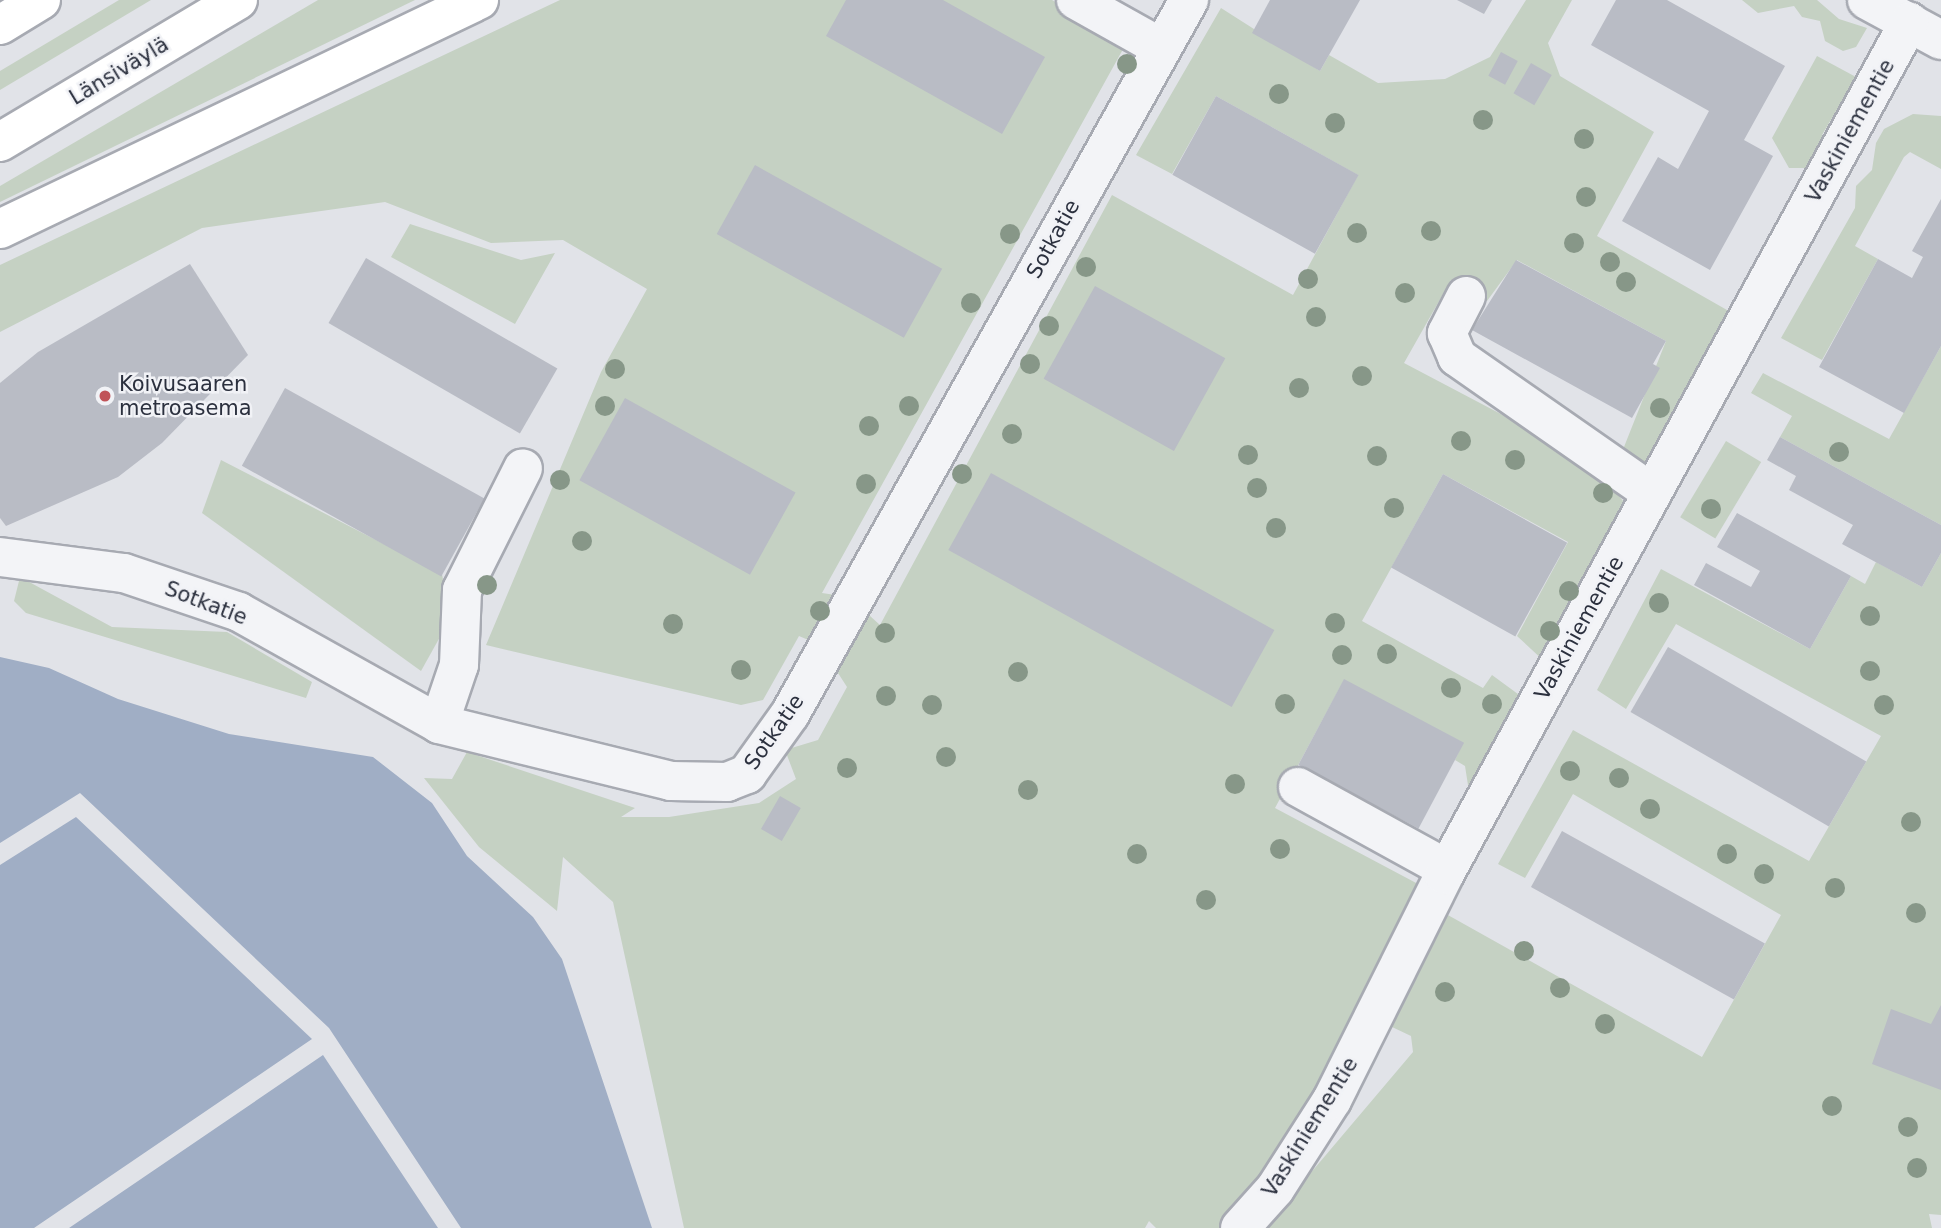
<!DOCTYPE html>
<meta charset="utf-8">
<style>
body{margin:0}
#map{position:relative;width:1941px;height:1228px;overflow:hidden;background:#e1e3e8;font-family:"DejaVu Sans",sans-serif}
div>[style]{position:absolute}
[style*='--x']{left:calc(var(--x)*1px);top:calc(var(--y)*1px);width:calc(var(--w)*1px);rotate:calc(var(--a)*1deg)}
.green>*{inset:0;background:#c5d1c3;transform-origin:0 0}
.water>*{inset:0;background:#a0aec5}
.pier>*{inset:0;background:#e1e3e8}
.building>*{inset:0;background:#b9bcc5;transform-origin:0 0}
.roads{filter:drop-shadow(2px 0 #a7aab2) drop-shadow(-2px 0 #a7aab2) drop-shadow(0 2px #a7aab2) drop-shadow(0 -2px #a7aab2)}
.minor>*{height:38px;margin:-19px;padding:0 19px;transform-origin:19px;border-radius:19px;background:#f3f4f7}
.highway>*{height:38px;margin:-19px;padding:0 19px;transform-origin:19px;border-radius:19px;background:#fff}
.trees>*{width:20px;height:20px;margin:-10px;border-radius:50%;background:#879788}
.dots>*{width:19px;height:19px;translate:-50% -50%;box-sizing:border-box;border:4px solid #f1f2f6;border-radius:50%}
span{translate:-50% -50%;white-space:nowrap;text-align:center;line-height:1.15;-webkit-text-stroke:5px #f1f2f6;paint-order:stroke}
.street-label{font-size:21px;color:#2b303e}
.poi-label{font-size:21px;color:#2b303e}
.left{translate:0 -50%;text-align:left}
</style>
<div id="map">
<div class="green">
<i style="clip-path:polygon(119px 0,151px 0,0 90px,0 71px)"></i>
<i style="clip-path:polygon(318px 0,415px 0,0 202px,0 186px)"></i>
<i style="clip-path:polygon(560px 0,1052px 0,1127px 42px,822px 593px,849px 597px,880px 625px,1112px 195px,1293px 295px,1358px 175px,1216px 96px,1172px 174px,1136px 155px,1221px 8px,1320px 71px,1329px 55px,1378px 83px,1445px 79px,1490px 57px,1526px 0,1572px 0,1548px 43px,1560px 76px,1654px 132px,1597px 236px,1734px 314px,1645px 469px,1622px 452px,1666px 341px,1517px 260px,1487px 301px,1451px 280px,1404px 363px,1590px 461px,1628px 507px,1545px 662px,1517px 636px,1568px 542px,1443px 474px,1362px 621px,1483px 688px,1492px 675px,1522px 697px,1470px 798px,1465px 766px,1455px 760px,1463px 743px,1344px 680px,1275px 808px,1418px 884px,1365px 986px,1371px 1060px,1233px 1228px,1156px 1228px,1149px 1221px,1145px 1228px,684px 1228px,613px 902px,563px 857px,557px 911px,479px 847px,424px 778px,452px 779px,467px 752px,635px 808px,621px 817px,669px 817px,759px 803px,796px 779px,785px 750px,818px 740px,847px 687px,820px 645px,799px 636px,763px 700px,741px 705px,486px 645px,601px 372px,647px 289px,563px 240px,491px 243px,385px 202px,202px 228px,0 332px,0 265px)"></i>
<i style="clip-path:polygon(1742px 0,1817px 0,1839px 19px,1867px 28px,1856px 47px,1843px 51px,1825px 41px,1820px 21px,1802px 17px,1794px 6px,1758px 13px)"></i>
<i style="clip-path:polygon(1817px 56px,1856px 77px,1822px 135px,1826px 142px,1812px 168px,1789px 168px,1772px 138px)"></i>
<i style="clip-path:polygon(1913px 114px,1941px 116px,1941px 169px,1910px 152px,1904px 157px,1855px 246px,1878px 259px,1822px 360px,1781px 338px,1855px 208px,1856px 186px,1872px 170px,1876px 143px,1884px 129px)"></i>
<i style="clip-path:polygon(410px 224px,521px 260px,555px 253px,515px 324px,391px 257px)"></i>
<i style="clip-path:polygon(1941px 346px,1941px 525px,1780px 437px,1792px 416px,1751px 393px,1763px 373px,1889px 439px)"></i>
<i style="left:1726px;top:441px;width:41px;height:89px;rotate:31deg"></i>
<i style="clip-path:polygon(221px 460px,442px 574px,450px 619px,421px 671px,202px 513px)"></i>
<i style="clip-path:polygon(1941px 553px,1941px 1215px,1929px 1214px,1932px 1228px,1264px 1228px,1413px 1052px,1411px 1036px,1371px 1017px,1430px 905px,1702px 1057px,1781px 915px,1573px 794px,1525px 878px,1498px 864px,1573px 730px,1809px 861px,1881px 736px,1676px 624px,1626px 709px,1597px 690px,1661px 569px,1810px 649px,1851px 576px,1865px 584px,1876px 562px,1922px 587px)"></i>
<i style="clip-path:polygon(20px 577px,112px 627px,227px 632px,312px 682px,306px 698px,26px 613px,14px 601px)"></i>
</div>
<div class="water">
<i style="clip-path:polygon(0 657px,49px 668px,118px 699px,229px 734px,373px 757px,432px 803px,467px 856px,533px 917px,562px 959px,652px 1228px,0 1228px)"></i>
</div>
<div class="pier">
<i style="clip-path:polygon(80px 793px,329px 1028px,461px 1228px,438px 1228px,323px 1055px,69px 1228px,34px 1228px,312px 1039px,76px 817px,0 865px,0 843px)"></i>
</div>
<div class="building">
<i style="clip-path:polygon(846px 0,943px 0,1045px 57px,1002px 134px,826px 36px)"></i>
<i style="clip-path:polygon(1270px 0,1360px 0,1320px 71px,1252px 33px)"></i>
<i style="clip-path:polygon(1457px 0,1492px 0,1484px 14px)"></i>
<i style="clip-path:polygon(1616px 0,1667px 0,1785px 66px,1744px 140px,1773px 156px,1710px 270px,1622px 221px,1658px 157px,1678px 169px,1709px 111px,1591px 45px)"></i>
<i style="left:1501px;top:52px;width:19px;height:27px;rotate:28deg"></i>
<i style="left:1531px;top:63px;width:24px;height:35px;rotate:30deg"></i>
<i style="left:1216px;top:96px;width:163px;height:90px;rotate:29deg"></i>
<i style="left:755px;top:165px;width:214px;height:79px;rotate:29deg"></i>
<i style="clip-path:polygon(1941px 199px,1941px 346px,1904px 413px,1819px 367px,1878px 259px,1912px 278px,1923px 257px,1912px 251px)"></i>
<i style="left:366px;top:258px;width:221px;height:75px;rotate:30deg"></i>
<i style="clip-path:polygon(1516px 260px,1666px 341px,1653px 364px,1660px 368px,1632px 418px,1472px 330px)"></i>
<i style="clip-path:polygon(190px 264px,248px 355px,162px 443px,118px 477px,6px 526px,0 518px,0 383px,38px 352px)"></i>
<i style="left:1095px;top:286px;width:149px;height:106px;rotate:29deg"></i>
<i style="left:285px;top:388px;width:228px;height:89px;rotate:29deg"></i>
<i style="left:625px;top:398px;width:195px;height:94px;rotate:29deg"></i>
<i style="clip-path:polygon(1780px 437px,1941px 525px,1941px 553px,1922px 587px,1842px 544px,1853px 525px,1789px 490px,1796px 476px,1767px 460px)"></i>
<i style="left:991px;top:473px;width:324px;height:88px;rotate:29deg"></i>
<i style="left:1443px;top:474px;width:142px;height:107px;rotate:29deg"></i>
<i style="clip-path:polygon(1737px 513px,1851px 576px,1810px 649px,1694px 585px,1706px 563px,1751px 587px,1760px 571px,1717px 547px)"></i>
<i style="left:1668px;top:647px;width:229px;height:75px;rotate:30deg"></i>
<i style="left:1344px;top:679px;width:136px;height:97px;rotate:28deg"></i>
<i style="left:780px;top:796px;width:24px;height:38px;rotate:30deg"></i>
<i style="left:1562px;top:831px;width:232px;height:64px;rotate:29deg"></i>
<i style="clip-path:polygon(1941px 1005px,1941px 1090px,1872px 1064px,1891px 1009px,1931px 1024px)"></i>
</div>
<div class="roads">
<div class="minor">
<i style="--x:1076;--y:0;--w:98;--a:29.2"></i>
<i style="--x:1867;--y:0;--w:84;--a:28.4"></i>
<i style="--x:1466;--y:296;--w:42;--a:117.2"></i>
<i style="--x:1447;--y:333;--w:26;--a:67"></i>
<i style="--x:1457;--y:357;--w:238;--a:34.9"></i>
<i style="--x:0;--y:557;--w:125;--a:7.4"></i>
<i style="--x:124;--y:573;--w:121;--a:18.7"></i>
<i style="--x:239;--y:612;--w:229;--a:29.2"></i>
<i style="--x:439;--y:724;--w:239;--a:13.8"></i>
<i style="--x:671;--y:781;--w:56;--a:1"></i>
<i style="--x:727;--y:782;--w:22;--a:-22"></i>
<i style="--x:747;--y:774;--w:74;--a:-54.4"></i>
<i style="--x:790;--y:714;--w:818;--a:-60.8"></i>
<i style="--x:439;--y:724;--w:62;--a:-71.3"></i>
<i style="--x:459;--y:665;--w:75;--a:-87.7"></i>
<i style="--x:462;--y:590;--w:136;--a:-63.4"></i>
<i style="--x:1298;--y:787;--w:170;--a:28.8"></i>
<i style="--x:1240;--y:1228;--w:52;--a:-48.1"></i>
<i style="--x:1275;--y:1189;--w:106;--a:-57.4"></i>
<i style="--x:1332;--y:1100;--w:251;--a:-63.5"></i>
<i style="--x:1444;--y:875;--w:972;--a:-61.4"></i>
</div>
<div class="highway">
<i style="--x:0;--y:25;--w:48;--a:-31.4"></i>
<i style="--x:0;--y:142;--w:277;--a:-30.8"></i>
<i style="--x:0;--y:229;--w:531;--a:-25.55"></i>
</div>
</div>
<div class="trees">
<i style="left:1127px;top:64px"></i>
<i style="left:1279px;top:94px"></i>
<i style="left:1483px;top:120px"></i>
<i style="left:1335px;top:123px"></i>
<i style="left:1584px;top:139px"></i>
<i style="left:1586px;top:197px"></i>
<i style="left:1431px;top:231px"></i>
<i style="left:1357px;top:233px"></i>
<i style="left:1010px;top:234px"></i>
<i style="left:1574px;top:243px"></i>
<i style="left:1610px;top:262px"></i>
<i style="left:1086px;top:267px"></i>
<i style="left:1308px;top:279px"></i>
<i style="left:1626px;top:282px"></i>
<i style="left:1405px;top:293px"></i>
<i style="left:971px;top:303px"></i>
<i style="left:1316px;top:317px"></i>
<i style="left:1049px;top:326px"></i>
<i style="left:1030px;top:364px"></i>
<i style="left:615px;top:369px"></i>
<i style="left:1362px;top:376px"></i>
<i style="left:1299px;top:388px"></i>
<i style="left:605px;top:406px"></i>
<i style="left:909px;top:406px"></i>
<i style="left:1660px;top:408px"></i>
<i style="left:869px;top:426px"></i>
<i style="left:1012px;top:434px"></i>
<i style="left:1461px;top:441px"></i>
<i style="left:1839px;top:452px"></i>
<i style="left:1248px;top:455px"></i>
<i style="left:1377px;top:456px"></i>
<i style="left:1515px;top:460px"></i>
<i style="left:962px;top:474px"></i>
<i style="left:560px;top:480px"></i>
<i style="left:866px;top:484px"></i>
<i style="left:1257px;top:488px"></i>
<i style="left:1603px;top:493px"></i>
<i style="left:1394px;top:508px"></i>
<i style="left:1711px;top:509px"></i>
<i style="left:1276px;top:528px"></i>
<i style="left:582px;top:541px"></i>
<i style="left:487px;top:585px"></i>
<i style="left:1569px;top:591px"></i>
<i style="left:1659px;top:603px"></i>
<i style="left:820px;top:611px"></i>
<i style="left:1870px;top:616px"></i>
<i style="left:1335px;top:623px"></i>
<i style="left:673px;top:624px"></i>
<i style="left:1550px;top:631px"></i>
<i style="left:885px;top:633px"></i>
<i style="left:1387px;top:654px"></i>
<i style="left:1342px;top:655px"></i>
<i style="left:741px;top:670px"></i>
<i style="left:1870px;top:671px"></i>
<i style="left:1018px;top:672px"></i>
<i style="left:1451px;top:688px"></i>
<i style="left:886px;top:696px"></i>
<i style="left:1285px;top:704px"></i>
<i style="left:1492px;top:704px"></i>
<i style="left:932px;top:705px"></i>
<i style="left:1884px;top:705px"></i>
<i style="left:946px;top:757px"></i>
<i style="left:847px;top:768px"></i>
<i style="left:1570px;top:771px"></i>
<i style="left:1619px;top:778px"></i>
<i style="left:1235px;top:784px"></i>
<i style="left:1028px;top:790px"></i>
<i style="left:1650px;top:809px"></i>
<i style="left:1911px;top:822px"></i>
<i style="left:1280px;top:849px"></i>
<i style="left:1137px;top:854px"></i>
<i style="left:1727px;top:854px"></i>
<i style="left:1764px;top:874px"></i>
<i style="left:1835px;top:888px"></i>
<i style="left:1206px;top:900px"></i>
<i style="left:1916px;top:913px"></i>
<i style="left:1524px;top:951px"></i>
<i style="left:1560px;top:988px"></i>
<i style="left:1445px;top:992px"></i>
<i style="left:1605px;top:1024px"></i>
<i style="left:1832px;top:1106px"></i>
<i style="left:1908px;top:1127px"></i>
<i style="left:1917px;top:1168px"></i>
</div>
<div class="dots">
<i style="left:105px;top:396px;background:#c05358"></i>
</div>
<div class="street-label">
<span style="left:119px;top:71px;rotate:-31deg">Länsiväylä</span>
<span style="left:1850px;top:131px;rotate:-61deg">Vaskiniementie</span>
<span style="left:1053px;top:239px;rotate:-61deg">Sotkatie</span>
<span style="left:206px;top:603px;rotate:21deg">Sotkatie</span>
<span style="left:1579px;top:628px;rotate:-61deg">Vaskiniementie</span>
<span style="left:774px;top:732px;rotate:-55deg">Sotkatie</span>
<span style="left:1310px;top:1127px;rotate:-58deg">Vaskiniementie</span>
</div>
<div class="poi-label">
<span class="left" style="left:119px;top:396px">Koivusaaren<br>metroasema</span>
</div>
</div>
